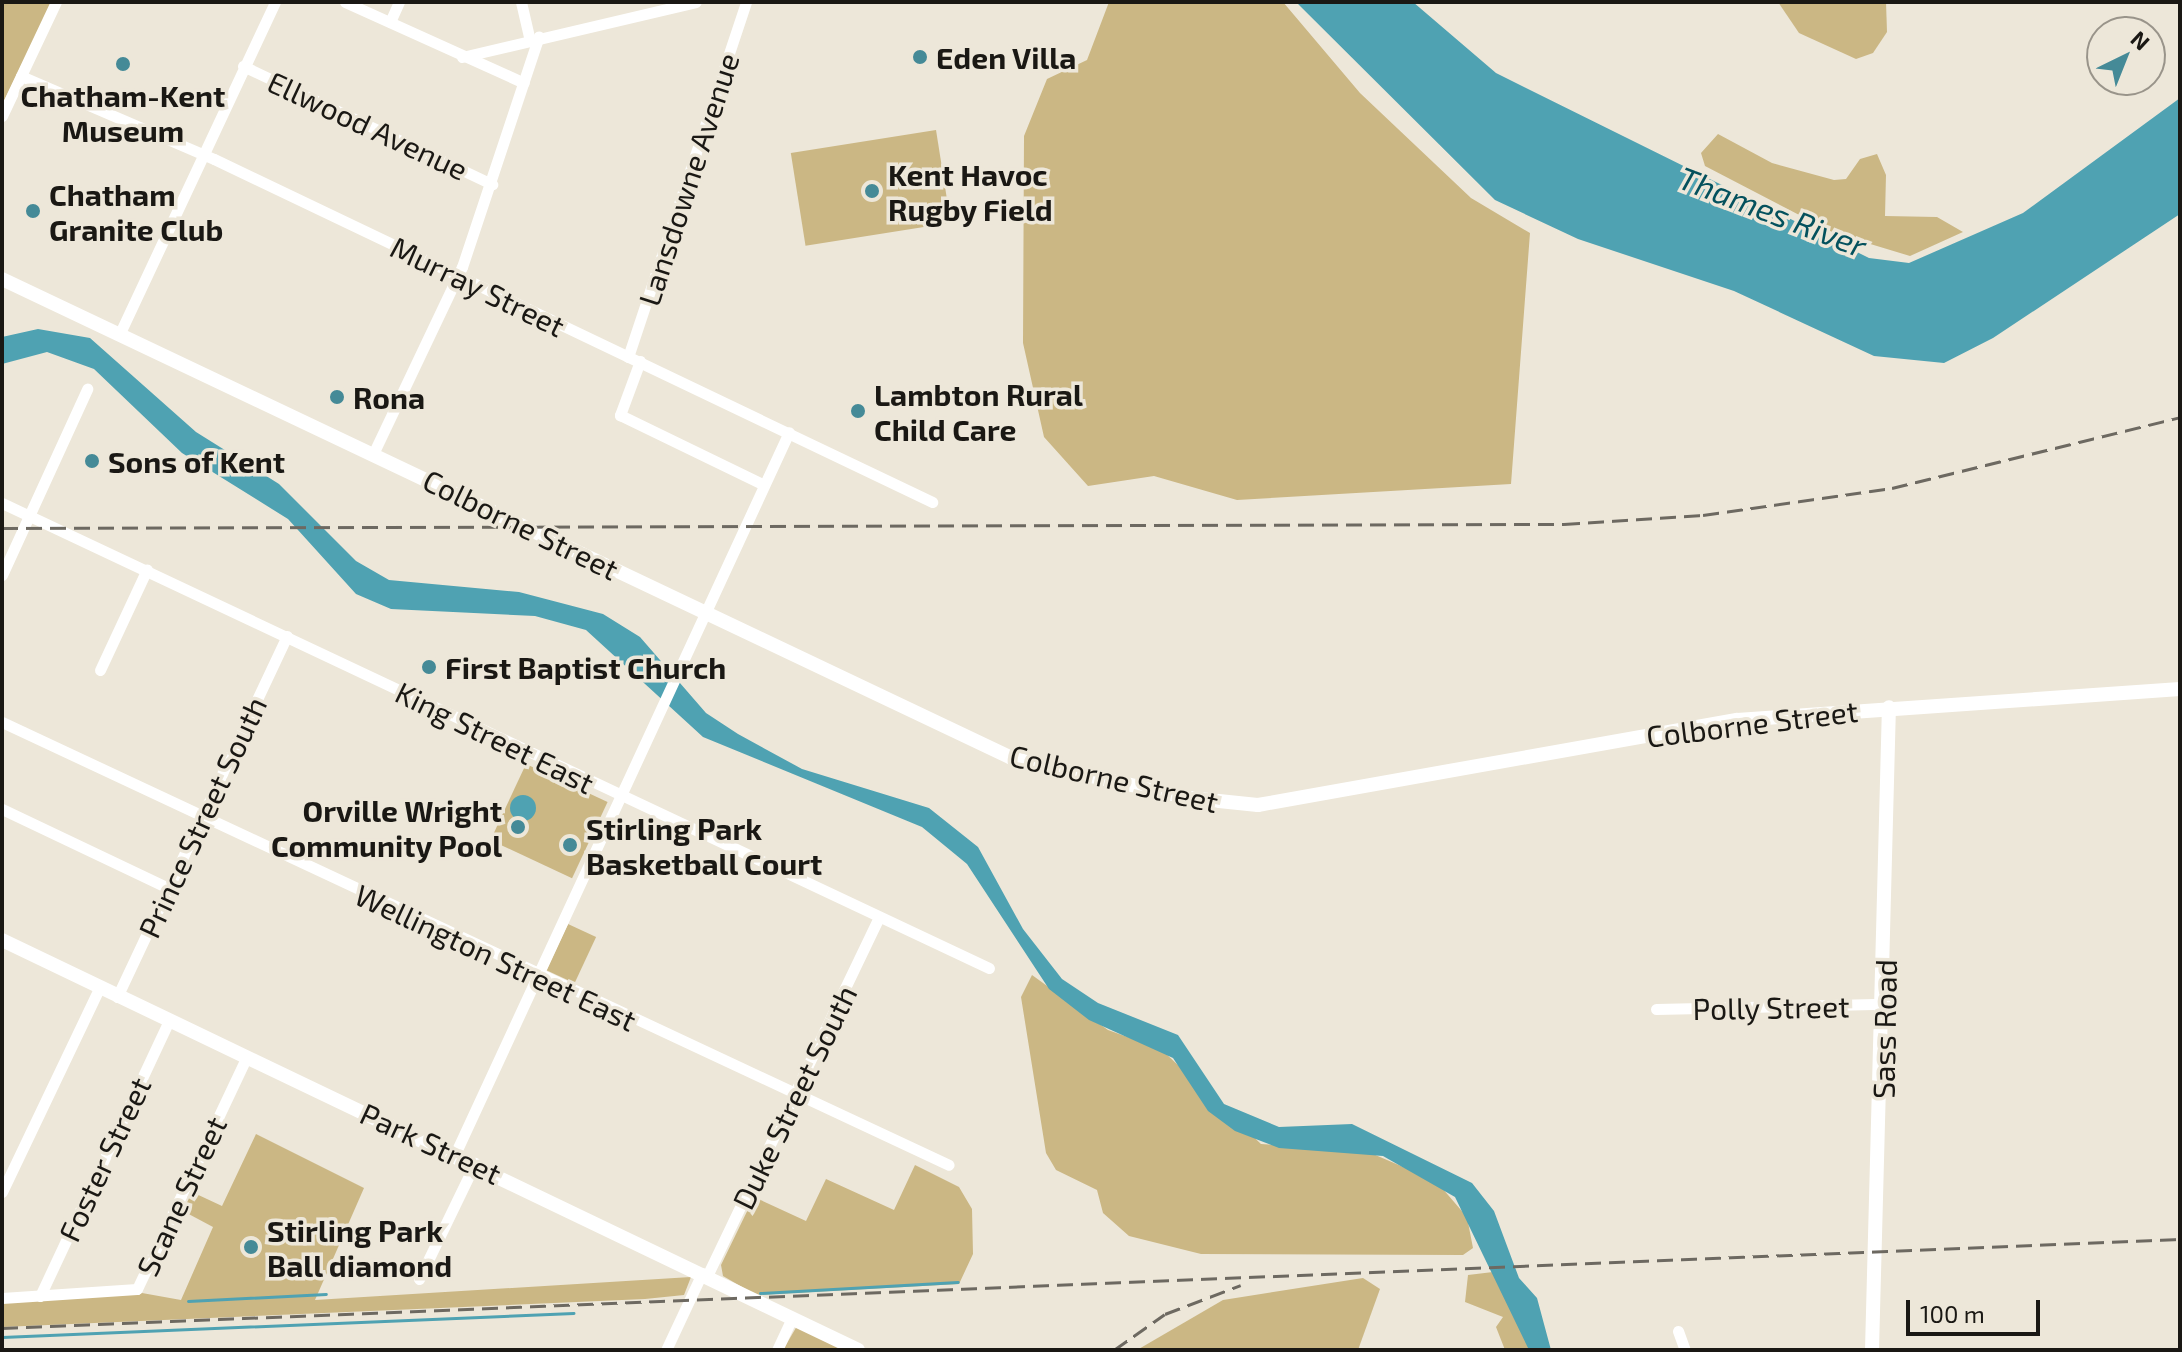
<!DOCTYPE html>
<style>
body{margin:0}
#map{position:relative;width:2182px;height:1352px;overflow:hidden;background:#ede7d9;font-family:"Exo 2",sans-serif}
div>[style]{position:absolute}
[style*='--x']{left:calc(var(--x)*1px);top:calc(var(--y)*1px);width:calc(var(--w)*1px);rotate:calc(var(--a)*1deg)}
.green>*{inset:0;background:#cbb784;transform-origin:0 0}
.water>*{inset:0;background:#4fa2b2}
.round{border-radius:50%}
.stream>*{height:3px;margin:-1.5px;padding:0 1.5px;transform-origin:1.5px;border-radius:1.5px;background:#4fa2b2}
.minor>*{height:11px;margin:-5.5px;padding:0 5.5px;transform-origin:5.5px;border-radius:5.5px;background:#fff}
.tertiary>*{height:14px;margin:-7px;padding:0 7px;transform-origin:7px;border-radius:7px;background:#fff}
.rail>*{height:3px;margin-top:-1.5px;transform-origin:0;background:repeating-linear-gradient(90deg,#6d6961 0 16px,transparent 0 24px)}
.dots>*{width:22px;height:22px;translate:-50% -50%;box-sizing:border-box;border:4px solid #ede7d9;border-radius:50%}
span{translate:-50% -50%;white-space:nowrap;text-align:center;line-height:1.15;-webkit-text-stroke:7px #ede7d9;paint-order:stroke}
.poi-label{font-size:30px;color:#1a1814;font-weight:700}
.left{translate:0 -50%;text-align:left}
.right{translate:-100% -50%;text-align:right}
.street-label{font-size:30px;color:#1a1814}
.water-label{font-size:32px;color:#04515d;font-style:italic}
.frame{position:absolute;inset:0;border:4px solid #1a1814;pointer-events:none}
.north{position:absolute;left:2086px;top:16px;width:80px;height:80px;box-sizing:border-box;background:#ede7d9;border:2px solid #99948a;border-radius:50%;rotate:43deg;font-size:22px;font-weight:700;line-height:32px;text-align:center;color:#1a1814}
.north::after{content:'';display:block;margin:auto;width:28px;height:36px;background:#458a97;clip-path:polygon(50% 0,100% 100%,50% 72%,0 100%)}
.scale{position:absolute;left:1906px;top:1300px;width:134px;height:36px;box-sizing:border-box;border:4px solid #1a1814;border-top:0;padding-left:10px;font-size:24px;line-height:28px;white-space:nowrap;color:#1a1814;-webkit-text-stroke:6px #ede7d9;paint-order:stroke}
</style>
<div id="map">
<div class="green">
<i style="clip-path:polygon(2px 2px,52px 2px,2px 105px)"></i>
<i style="clip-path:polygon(1109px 2px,1283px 2px,1360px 93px,1471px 198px,1530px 233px,1511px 484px,1237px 500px,1154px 476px,1088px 486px,1044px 437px,1023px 343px,1024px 136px,1047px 79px,1087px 60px)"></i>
<i style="clip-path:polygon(1778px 2px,1886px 2px,1887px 32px,1873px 53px,1856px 59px,1799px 33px)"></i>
<i style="left:936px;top:130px;width:94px;height:147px;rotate:81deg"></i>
<i style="clip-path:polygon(1718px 134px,1772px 163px,1834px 180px,1846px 179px,1860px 159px,1877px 154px,1886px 175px,1885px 216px,1937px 217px,1963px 232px,1910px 256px,1834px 233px,1705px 166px,1701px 153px)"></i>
<i style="left:526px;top:764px;width:90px;height:84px;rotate:25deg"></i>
<i style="left:568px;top:924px;width:31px;height:51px;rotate:25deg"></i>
<i style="clip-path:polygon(1032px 975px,1108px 1030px,1161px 1049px,1261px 1144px,1366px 1151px,1436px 1181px,1467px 1217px,1473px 1248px,1463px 1255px,1201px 1254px,1129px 1236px,1103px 1213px,1097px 1190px,1056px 1170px,1046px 1153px,1021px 997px)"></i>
<i style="clip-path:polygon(256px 1134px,364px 1188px,315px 1300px,691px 1277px,684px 1295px,645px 1299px,2px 1327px,2px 1301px,142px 1293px,181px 1300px,213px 1227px,183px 1211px,192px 1192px,222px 1206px)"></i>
<i style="clip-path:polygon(915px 1165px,959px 1187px,972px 1209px,973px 1254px,959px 1284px,756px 1295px,723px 1276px,721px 1265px,754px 1197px,806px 1221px,826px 1179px,894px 1210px)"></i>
<i style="clip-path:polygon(1493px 1272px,1521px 1321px,1529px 1350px,1505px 1350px,1496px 1327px,1503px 1317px,1465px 1302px,1468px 1275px)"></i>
<i style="clip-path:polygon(1363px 1278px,1380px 1289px,1358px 1350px,1137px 1350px,1223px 1300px)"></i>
<i style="clip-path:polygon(797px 1326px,852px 1350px,783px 1350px)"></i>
</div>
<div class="water">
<i style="clip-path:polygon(1296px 2px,1413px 2px,1496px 73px,1869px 258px,1909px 263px,2023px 213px,2180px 98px,2180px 214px,1993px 338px,1944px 363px,1874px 356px,1734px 291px,1578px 239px,1495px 200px)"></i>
<i style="clip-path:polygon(38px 329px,90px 338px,196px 432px,279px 484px,356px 561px,389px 580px,519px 592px,603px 614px,640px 637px,706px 713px,738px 734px,802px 769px,929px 808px,978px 847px,1023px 929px,1062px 979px,1098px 1003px,1178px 1035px,1224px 1104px,1279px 1127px,1352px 1124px,1472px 1183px,1494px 1211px,1519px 1278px,1537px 1298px,1551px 1350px,1529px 1350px,1455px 1197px,1383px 1156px,1279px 1148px,1235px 1131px,1208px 1111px,1173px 1058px,1089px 1020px,1049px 989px,967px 864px,922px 827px,703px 737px,586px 630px,535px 616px,391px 609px,356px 594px,288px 519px,182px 453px,94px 369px,47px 352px,2px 364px,2px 337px)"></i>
<i class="round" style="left:510px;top:795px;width:26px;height:26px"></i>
</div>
<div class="stream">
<i style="--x:760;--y:1293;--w:198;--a:-3.2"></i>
<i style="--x:188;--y:1301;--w:138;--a:-2.9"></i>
<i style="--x:2;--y:1337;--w:572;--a:-2.41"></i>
</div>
<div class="minor">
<i style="--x:345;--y:2;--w:196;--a:24.3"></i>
<i style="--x:521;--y:2;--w:37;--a:77"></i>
<i style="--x:390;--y:22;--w:22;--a:-66"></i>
<i style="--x:462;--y:57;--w:240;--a:-13.2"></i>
<i style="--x:243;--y:66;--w:276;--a:25.4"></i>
<i style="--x:21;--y:76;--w:210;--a:23.3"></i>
<i style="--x:214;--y:159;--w:796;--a:25.53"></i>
<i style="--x:2;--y:116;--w:126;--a:-64.7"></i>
<i style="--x:120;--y:333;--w:365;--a:-64.9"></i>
<i style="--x:628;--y:357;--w:374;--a:-71.6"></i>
<i style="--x:640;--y:361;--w:58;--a:110.3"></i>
<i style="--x:620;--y:415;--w:160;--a:25.9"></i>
<i style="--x:374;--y:452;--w:205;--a:-64.6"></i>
<i style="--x:462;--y:267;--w:243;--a:-71.6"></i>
<i style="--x:2;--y:503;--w:1091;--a:25.23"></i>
<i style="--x:2;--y:575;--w:205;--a:-65.4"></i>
<i style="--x:100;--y:670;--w:111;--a:-65"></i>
<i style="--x:2;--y:722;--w:1045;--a:25.07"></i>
<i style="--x:2;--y:809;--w:184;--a:25.4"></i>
<i style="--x:117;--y:997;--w:399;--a:-64.8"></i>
<i style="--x:1656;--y:1009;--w:229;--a:-1.3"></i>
<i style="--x:456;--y:1152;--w:793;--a:-65.18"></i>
<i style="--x:2;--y:1192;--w:225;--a:-64.5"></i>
<i style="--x:707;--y:1276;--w:398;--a:-64.4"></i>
<i style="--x:419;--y:1279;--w:129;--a:-64.2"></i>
<i style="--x:40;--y:1296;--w:304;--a:-64.9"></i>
<i style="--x:2;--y:1298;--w:135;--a:-3.8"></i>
<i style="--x:137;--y:1289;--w:255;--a:-64.7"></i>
<i style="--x:1678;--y:1331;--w:20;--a:70"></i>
<i style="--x:666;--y:1350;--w:85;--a:-64.9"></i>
<i style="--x:777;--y:1350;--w:35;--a:-65"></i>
</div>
<div class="tertiary">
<i style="--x:2;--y:279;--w:1120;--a:25.38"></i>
<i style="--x:1014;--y:759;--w:180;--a:12.5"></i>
<i style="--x:1190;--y:798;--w:68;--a:5.9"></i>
<i style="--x:1258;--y:805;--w:486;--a:-10.1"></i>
<i style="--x:1737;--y:720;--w:444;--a:-4"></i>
<i style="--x:2;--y:940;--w:949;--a:25.59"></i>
<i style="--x:1872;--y:1350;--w:643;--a:-88.49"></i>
</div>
<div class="rail">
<i style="--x:2;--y:528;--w:1562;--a:-0.15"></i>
<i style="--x:1564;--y:524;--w:139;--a:-3.7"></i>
<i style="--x:1703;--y:515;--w:191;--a:-8.1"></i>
<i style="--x:1892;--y:488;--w:297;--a:-13.8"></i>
<i style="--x:2;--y:1328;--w:2180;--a:-2.34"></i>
<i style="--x:1114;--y:1350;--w:62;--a:-35.2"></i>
<i style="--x:1165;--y:1314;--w:81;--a:-20.9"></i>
</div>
<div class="dots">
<i style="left:920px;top:57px;background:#458a97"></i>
<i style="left:123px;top:64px;background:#458a97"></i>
<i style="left:872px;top:191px;background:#458a97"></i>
<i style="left:33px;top:211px;background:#458a97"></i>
<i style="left:337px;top:397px;background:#458a97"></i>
<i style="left:858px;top:411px;background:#458a97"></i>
<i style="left:92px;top:461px;background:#458a97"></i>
<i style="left:429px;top:667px;background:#458a97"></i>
<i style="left:518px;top:827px;background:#458a97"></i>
<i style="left:570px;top:845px;background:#458a97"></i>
<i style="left:251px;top:1247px;background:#458a97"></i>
</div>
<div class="poi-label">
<span class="left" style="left:936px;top:57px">Eden Villa</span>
<span style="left:123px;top:112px">Chatham-Kent<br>Museum</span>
<span class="left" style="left:888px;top:191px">Kent Havoc<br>Rugby Field</span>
<span class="left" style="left:49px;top:211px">Chatham<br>Granite Club</span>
<span class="left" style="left:874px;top:411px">Lambton Rural<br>Child Care</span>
<span class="left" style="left:353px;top:397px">Rona</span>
<span class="left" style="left:108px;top:461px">Sons of Kent</span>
<span class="left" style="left:445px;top:667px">First Baptist Church</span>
<span class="right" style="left:502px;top:827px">Orville Wright<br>Community Pool</span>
<span class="left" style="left:586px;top:845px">Stirling Park<br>Basketball Court</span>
<span class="left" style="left:267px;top:1247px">Stirling Park<br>Ball diamond</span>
</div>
<div class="street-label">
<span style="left:368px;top:125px;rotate:25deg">Ellwood Avenue</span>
<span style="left:688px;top:179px;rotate:-72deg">Lansdowne Avenue</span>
<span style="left:478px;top:286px;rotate:26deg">Murray Street</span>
<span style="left:521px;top:524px;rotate:26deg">Colborne Street</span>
<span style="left:1752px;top:723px;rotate:-7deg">Colborne Street</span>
<span style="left:495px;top:737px;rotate:26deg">King Street East</span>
<span style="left:1114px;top:778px;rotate:13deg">Colborne Street</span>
<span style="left:202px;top:817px;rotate:-65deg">Prince Street South</span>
<span style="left:496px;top:957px;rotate:25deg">Wellington Street East</span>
<span style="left:1771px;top:1007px;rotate:-1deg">Polly Street</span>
<span style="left:1884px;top:1029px;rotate:-89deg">Sass Road</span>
<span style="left:794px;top:1097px;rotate:-64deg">Duke Street South</span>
<span style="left:431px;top:1143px;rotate:25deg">Park Street</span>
<span style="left:104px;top:1159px;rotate:-65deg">Foster Street</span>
<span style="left:181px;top:1196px;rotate:-65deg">Scane Street</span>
</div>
<div class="water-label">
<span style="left:1773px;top:211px;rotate:21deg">Thames River</span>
</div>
<div class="frame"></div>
<div class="north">N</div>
<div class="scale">100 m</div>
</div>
